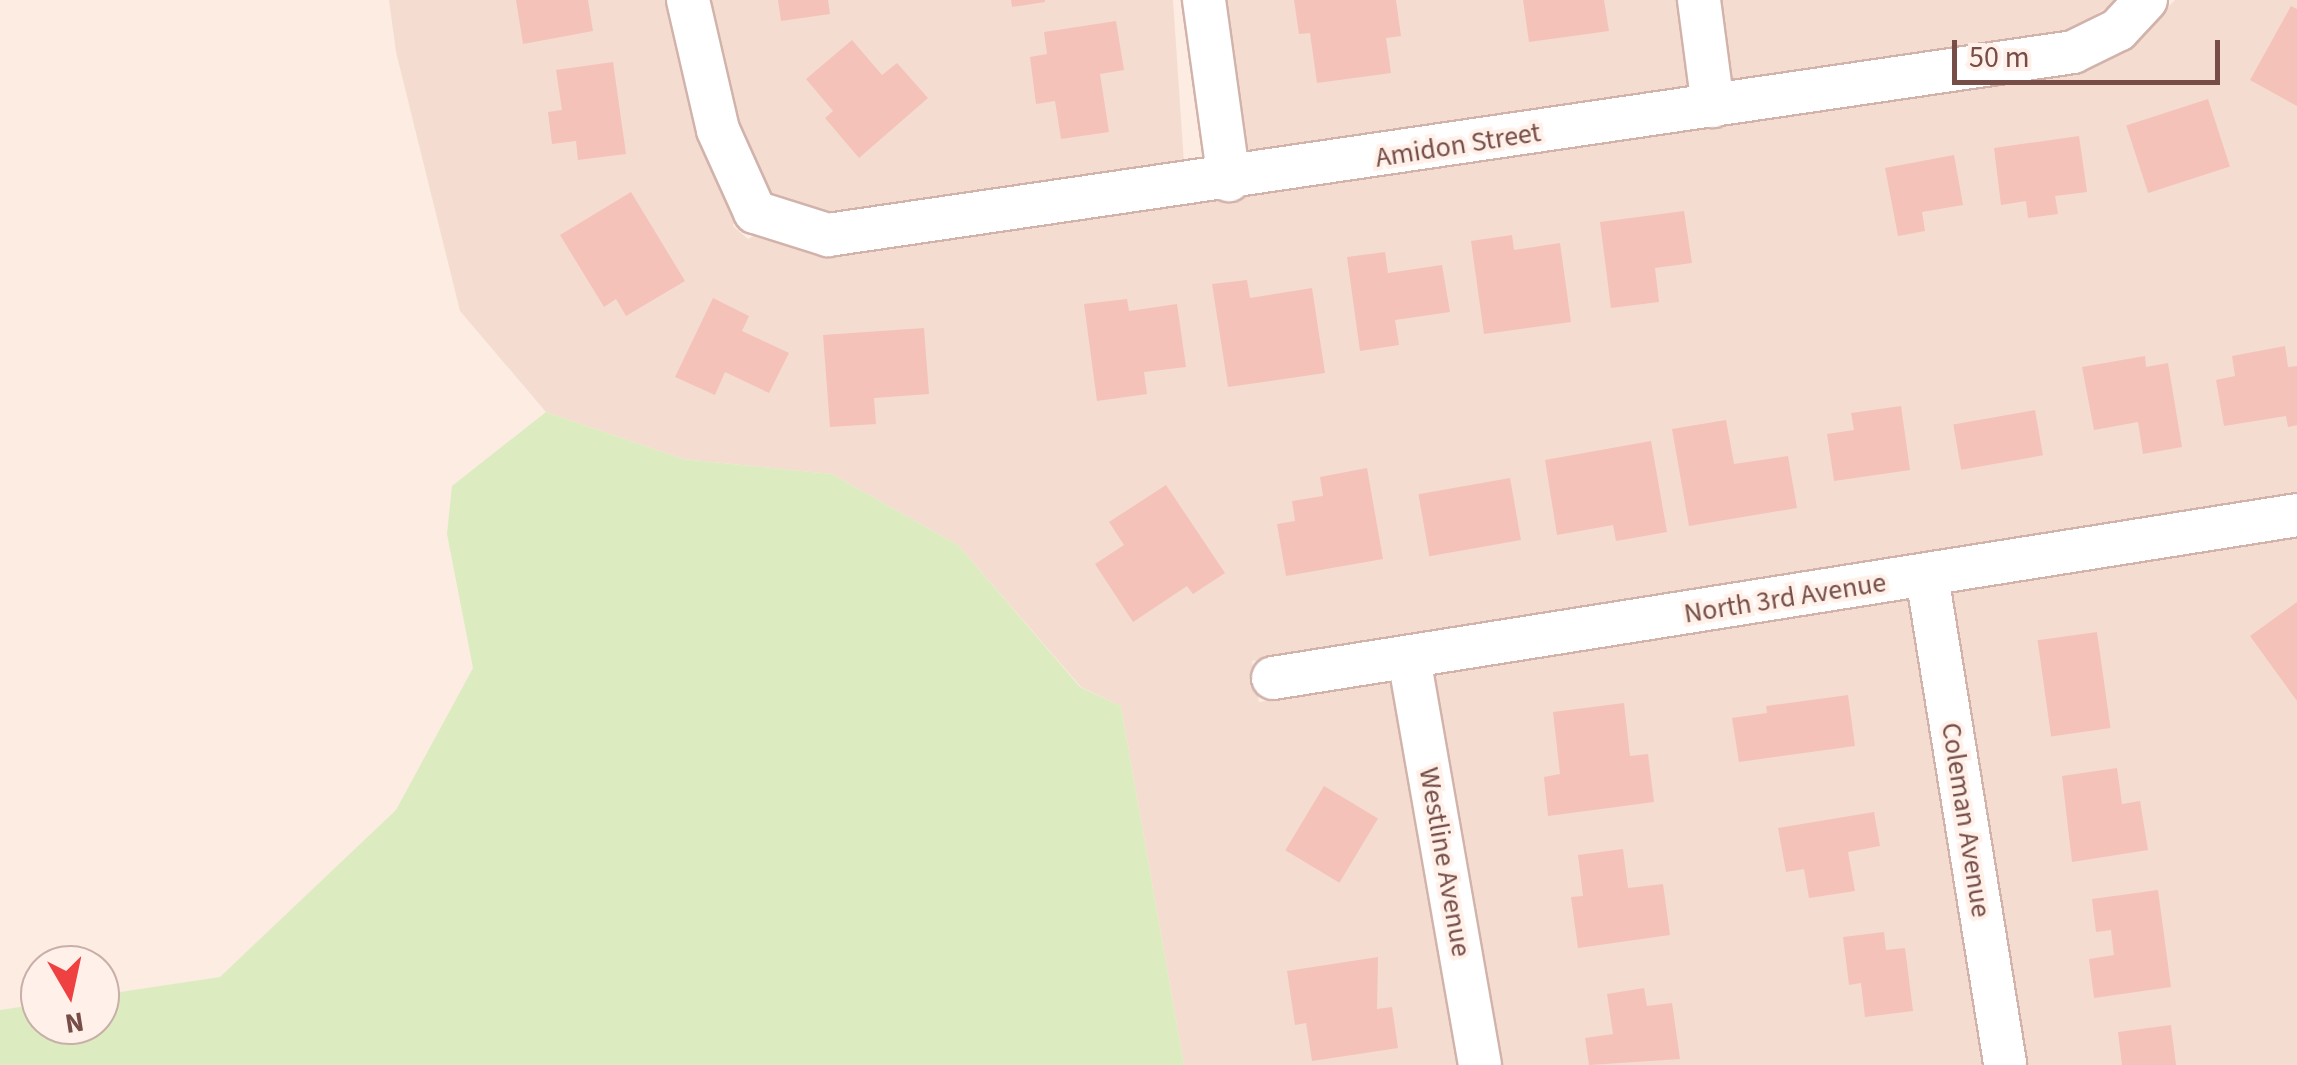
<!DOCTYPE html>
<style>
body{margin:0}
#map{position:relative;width:2297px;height:1065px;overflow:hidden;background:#fdece2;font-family:"Source Sans 3",sans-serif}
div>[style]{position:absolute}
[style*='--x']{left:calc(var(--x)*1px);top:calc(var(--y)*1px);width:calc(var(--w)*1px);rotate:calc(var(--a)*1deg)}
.residential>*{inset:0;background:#f5dcd0}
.green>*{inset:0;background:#dcecc0}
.building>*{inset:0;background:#f4c2b8;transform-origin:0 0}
.roads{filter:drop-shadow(2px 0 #d1b3ab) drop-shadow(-2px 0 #d1b3ab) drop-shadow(0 2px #d1b3ab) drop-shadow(0 -2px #d1b3ab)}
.street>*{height:42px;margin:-21px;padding:0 21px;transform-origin:21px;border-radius:21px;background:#fff}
span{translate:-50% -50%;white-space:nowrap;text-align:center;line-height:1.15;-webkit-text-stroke:8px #fff1e9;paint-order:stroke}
.street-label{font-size:28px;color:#764d47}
.north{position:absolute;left:20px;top:945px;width:100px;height:100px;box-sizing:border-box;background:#fff1e9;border:2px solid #c8afa8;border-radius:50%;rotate:171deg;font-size:28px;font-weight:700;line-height:40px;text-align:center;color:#764d47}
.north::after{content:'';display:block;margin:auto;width:35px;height:45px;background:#ef4042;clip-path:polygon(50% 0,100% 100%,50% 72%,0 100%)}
.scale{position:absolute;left:1952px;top:40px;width:268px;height:45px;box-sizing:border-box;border:5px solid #764d47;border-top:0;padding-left:12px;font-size:30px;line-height:35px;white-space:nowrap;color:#764d47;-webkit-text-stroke:8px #fff1e9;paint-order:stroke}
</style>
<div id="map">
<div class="residential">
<i style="clip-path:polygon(389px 0,670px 0,701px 139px,736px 214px,733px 226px,748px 239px,757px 234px,831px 255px,2081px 72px,2126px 49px,2175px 0,2297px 0,2297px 494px,1252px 661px,1259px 702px,1395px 681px,1462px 1065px,1184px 1065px,1121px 706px,1081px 687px,958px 545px,832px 474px,683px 459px,546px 412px,460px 311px,396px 52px)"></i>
<i style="clip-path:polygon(707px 0,1173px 0,1184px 164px,828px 213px,768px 194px,735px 123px)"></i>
<i style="clip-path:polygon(1210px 0,1681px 0,1692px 88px,1220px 158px)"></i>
<i style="clip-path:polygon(1718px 0,2119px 0,2067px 32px,1729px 82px)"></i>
<i style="clip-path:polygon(2297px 536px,2297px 1065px,2023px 1065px,1948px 593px)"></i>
<i style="clip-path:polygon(1912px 599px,1986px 1065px,1499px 1065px,1431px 676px)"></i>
</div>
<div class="green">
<i style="clip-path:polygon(546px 412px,683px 459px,832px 474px,958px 545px,1080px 687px,1121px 706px,1184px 1065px,0 1065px,0 1010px,40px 1004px,40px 1025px,100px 1025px,100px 995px,220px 977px,396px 810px,473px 668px,447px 534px,452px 486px)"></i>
</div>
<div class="building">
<i style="clip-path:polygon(516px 0,588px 0,593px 31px,523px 44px)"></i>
<i style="clip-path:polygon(778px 0,828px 0,830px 14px,781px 21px)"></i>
<i style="clip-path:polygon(1011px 0,1045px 0,1045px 2px,1012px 7px)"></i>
<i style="clip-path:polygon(1294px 0,1396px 0,1401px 36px,1386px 38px,1391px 73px,1317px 83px,1310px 33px,1299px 34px)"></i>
<i style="clip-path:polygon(1523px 0,1604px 0,1609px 31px,1529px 42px)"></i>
<i style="clip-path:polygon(2291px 6px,2297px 9px,2297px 106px,2250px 80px)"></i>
<i style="clip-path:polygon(1116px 21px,1124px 70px,1100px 74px,1109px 132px,1061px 139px,1055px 101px,1036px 104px,1030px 57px,1047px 54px,1044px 32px)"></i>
<i style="clip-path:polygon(852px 40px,882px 75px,897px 63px,928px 98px,859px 158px,825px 118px,833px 111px,806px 79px)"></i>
<i style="clip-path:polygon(613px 62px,626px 154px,578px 160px,576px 141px,552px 144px,548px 112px,562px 110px,556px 70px)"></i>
<i style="left:2208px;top:99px;width:71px;height:86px;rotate:72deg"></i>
<i style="clip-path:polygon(2079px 136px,2087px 192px,2055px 196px,2058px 214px,2028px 218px,2026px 201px,2001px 205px,1994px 148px)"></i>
<i style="clip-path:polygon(1954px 155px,1963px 205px,1922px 212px,1925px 231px,1898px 236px,1885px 168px)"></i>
<i style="clip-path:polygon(631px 192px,685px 281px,626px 316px,616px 299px,604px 307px,560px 235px)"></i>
<i style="clip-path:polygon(1684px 211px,1692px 263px,1655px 268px,1659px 302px,1611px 308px,1600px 222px)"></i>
<i style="clip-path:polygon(1512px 235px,1514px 250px,1560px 243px,1571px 322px,1484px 334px,1471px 241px)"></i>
<i style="clip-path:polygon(1385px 252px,1388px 273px,1442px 265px,1450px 312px,1395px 320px,1399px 345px,1360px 351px,1347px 257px)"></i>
<i style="clip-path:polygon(1247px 280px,1250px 298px,1312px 288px,1325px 373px,1228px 387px,1212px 284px)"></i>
<i style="clip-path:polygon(713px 298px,749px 316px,742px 331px,789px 353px,769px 393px,725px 372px,715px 395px,675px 377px)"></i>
<i style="clip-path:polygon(1127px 299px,1129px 311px,1177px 304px,1186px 367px,1144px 372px,1147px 394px,1097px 401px,1084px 304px)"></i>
<i style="clip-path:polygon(924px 328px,929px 394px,874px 398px,876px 424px,830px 427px,823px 335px)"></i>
<i style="clip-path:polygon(2285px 346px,2288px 367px,2297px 366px,2297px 425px,2288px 427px,2286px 416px,2224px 426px,2216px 380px,2235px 376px,2232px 356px)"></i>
<i style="clip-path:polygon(2145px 356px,2146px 367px,2168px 363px,2182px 447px,2143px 454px,2138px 422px,2094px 430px,2082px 367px)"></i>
<i style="clip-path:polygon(1901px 406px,1910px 470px,1834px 481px,1827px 434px,1854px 430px,1851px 413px)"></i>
<i style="left:2035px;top:410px;width:46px;height:83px;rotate:80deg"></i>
<i style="clip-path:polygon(1726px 420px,1734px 464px,1788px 456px,1797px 508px,1689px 526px,1672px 429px)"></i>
<i style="clip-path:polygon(1651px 441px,1667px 532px,1616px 541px,1613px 525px,1557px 535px,1545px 460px)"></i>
<i style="clip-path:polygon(1367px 468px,1383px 559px,1286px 576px,1277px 524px,1295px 521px,1292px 501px,1323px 496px,1320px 477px)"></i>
<i style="left:1510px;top:478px;width:63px;height:93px;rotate:80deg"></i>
<i style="clip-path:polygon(1166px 485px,1225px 573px,1193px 594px,1187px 586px,1133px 622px,1095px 564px,1124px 545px,1109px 522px)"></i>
<i style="clip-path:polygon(2297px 602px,2297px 701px,2250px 636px)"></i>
<i style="left:2097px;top:632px;width:97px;height:60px;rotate:82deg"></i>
<i style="clip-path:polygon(1848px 695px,1855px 746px,1739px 762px,1732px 718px,1767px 713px,1766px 706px)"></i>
<i style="clip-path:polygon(1624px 703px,1630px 756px,1648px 754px,1654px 802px,1548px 816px,1544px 777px,1560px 774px,1553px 712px)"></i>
<i style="clip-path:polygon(2117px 768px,2122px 804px,2140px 801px,2148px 850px,2072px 862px,2062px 776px)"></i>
<i style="left:1324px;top:786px;width:63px;height:75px;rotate:31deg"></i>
<i style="clip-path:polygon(1874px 812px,1880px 846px,1848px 852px,1855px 891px,1809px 898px,1804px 869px,1786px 872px,1778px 828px)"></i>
<i style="clip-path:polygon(1623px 849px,1628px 888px,1663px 884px,1670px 935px,1578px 948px,1571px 897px,1583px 896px,1578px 855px)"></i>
<i style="clip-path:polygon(2158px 890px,2171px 987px,2094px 998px,2089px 959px,2114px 955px,2111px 930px,2096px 932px,2092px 899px)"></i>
<i style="clip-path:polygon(1884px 932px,1886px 950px,1905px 948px,1913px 1011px,1865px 1017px,1861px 983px,1849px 985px,1843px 937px)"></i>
<i style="clip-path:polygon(1378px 957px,1377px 1009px,1392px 1007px,1398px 1048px,1312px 1061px,1306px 1023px,1295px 1025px,1287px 971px)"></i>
<i style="clip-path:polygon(1644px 988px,1647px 1006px,1672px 1003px,1680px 1059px,1589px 1065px,1585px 1038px,1613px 1034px,1607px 994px)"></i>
<i style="clip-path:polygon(2171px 1025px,2176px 1065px,2122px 1065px,2118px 1032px)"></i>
</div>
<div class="roads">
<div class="street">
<i style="--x:688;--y:0;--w:133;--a:77"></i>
<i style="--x:718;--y:130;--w:90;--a:65.7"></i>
<i style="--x:755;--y:212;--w:77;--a:17.5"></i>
<i style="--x:828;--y:235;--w:1258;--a:-8.36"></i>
<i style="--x:2073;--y:52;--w:50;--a:-26.1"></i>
<i style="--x:2118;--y:30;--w:41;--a:-47"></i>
<i style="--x:1204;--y:0;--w:182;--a:82.1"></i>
<i style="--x:1699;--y:0;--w:107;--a:82.5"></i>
<i style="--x:1927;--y:576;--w:495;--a:80.9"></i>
<i style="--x:1409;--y:658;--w:413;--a:80.1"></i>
<i style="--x:1273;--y:678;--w:1037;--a:-9.04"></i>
</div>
</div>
<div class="street-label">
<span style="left:1458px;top:145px;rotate:-9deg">Amidon Street</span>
<span style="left:1785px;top:598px;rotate:-9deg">North 3rd Avenue</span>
<span style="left:1966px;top:820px;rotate:81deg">Coleman Avenue</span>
<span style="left:1445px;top:862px;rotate:80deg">Westline Avenue</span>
</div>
<div class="north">N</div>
<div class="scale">50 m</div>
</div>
